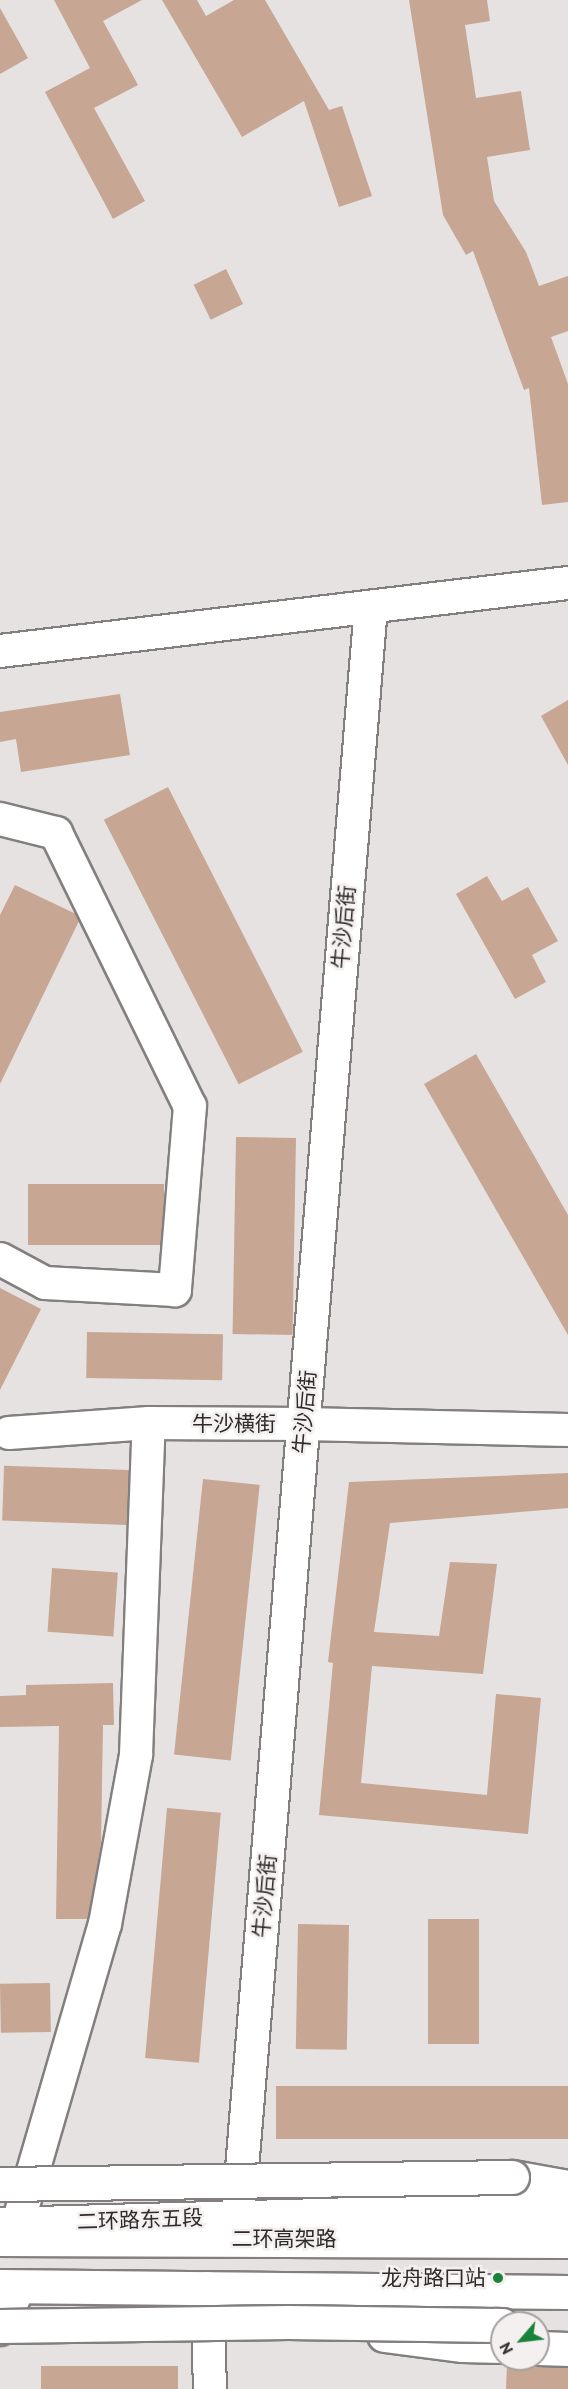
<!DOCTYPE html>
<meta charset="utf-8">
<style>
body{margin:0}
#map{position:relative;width:568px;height:2389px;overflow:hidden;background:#e6e2e2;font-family:"PT Sans","Noto Sans SC",sans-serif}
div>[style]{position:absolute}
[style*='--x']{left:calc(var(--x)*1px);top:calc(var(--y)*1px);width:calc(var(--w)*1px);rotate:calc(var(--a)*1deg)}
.building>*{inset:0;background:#c7a693;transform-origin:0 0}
.roads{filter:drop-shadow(2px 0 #837f7f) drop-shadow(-2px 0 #837f7f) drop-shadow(0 2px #837f7f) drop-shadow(0 -2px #837f7f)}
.street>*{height:32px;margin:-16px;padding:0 16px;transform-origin:16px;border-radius:16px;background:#fff}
.secondary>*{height:33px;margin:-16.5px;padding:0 16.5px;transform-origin:16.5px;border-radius:16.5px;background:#fff}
.highway>*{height:33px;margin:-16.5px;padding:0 16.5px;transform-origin:16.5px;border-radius:16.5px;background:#fff}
.bridges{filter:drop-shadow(2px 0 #837f7f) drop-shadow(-2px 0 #837f7f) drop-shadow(0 2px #837f7f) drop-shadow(0 -2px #837f7f)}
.highway-bridge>*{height:33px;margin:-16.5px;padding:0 16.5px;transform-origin:16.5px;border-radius:16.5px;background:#fff}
.dots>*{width:16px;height:16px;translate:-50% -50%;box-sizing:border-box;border:3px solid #f4f0ef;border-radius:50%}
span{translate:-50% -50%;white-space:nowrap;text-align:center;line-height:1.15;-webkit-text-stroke:5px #f4f0ef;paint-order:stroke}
.street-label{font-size:21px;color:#2d2b2b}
.poi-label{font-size:21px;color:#2d2b2b}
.right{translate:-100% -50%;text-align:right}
.north{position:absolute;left:490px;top:2311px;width:60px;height:60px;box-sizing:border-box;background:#f4f0ef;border:2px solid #a4a1a1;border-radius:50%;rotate:242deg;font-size:16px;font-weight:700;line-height:24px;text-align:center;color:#2d2b2b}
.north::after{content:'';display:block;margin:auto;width:21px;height:27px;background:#1a8339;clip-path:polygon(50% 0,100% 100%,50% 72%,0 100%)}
</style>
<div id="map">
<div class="building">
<i style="clip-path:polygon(54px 0,142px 0,103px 21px,138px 85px,94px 108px,145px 201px,113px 219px,45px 92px,90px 68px)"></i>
<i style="clip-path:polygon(162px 0,197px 0,206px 16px,234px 0,265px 0,329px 110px,342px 106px,372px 196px,339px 207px,304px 101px,242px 137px)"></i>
<i style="clip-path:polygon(409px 0,487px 0,490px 21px,465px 25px,476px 98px,521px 91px,530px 150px,487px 157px,494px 201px,526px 252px,539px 286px,568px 276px,568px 331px,551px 337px,568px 384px,568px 502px,542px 505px,529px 388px,524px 390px,473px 251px,466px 255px,443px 215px)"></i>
<i style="clip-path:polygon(0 8px,28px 58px,0 74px)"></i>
<i style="left:226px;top:269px;width:39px;height:36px;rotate:64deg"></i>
<i style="clip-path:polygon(120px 694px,130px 755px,21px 772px,16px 739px,0 742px,0 712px)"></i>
<i style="clip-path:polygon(568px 700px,568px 765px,541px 716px)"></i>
<i style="left:168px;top:787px;width:297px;height:72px;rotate:63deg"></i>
<i style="clip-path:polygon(487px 876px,502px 901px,528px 887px,558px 941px,532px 955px,546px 982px,515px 999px,456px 894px)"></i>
<i style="clip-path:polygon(15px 885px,76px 914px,79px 921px,0 1084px,0 915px)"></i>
<i style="clip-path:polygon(476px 1054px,568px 1215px,568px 1335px,424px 1084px)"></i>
<i style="left:236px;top:1137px;width:60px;height:197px;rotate:1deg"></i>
<i style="left:28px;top:1184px;width:136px;height:61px"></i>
<i style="clip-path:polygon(0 1288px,41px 1309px,0 1390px)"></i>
<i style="left:87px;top:1332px;width:136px;height:46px;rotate:1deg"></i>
<i style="left:129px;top:1470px;width:55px;height:125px;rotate:92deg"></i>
<i style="clip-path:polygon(568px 1473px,568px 1508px,390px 1523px,374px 1632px,439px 1636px,450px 1562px,497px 1564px,483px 1674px,372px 1666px,361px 1783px,487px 1795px,496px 1694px,541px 1698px,528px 1834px,319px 1815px,333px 1663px,328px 1662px,349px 1482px)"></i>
<i style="left:203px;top:1479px;width:57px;height:277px;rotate:6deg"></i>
<i style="left:52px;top:1568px;width:66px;height:64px;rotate:4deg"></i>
<i style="clip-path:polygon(113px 1683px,114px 1725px,103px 1725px,101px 1844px,88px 1919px,56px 1919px,59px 1726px,0 1727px,0 1696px,26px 1695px,26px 1685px)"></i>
<i style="left:167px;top:1808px;width:54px;height:251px;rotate:5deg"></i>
<i style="left:428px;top:1919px;width:51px;height:125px"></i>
<i style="left:298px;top:1924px;width:51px;height:125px;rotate:1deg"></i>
<i style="left:50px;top:1983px;width:49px;height:50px;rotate:89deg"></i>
<i style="left:568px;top:2086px;width:53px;height:292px;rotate:90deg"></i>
<i style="clip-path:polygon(513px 2361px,525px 2361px,537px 2367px,568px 2368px,568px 2389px,506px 2389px,507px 2364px)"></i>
<i style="left:41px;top:2366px;width:137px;height:23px"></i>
</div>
<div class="roads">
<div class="street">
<i style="--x:0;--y:651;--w:572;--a:-6.83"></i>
<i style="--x:0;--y:819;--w:58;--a:14"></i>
<i style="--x:56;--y:833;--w:304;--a:63.9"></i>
<i style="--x:190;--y:1106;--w:185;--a:94.7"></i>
<i style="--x:175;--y:1290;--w:130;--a:-176.9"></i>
<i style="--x:45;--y:1283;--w:51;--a:-151.9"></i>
<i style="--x:9;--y:1433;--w:140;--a:-4.1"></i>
<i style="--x:149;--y:1423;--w:155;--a:0.4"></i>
<i style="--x:304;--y:1424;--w:264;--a:1.3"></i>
<i style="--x:238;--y:2217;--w:1615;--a:-85.28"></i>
<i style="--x:18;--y:2223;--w:311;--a:-73.8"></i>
<i style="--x:105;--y:1924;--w:172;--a:-79.6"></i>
<i style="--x:136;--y:1755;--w:332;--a:-87.8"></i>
<i style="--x:207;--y:2288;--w:101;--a:88.3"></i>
<i style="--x:0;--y:2329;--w:46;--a:-65.7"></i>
</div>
<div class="secondary">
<i style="--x:0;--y:2224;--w:568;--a:-1.61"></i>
<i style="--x:0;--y:2286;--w:568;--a:0.61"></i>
</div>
<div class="highway">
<i style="--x:512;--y:2177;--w:57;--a:10.1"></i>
<i style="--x:0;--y:2239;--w:568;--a:0.2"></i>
<i style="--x:384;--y:2335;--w:79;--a:7.3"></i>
<i style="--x:462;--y:2345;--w:40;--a:1.4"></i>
<i style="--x:538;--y:2348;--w:30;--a:2"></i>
</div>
</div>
<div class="bridges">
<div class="highway-bridge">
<i style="--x:0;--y:2184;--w:512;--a:-0.78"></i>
<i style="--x:0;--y:2326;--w:288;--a:-0.8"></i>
<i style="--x:288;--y:2322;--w:214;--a:0.8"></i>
</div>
</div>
<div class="dots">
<i style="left:498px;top:2278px;background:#1a8339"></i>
</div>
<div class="street-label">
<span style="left:344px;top:927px;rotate:-85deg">牛沙后街</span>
<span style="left:305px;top:1412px;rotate:-85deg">牛沙后街</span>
<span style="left:234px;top:1424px">牛沙横街</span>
<span style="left:265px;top:1896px;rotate:-85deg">牛沙后街</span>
<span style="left:140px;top:2220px;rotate:-2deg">二环路东五段</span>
<span style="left:284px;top:2239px">二环高架路</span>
</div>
<div class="poi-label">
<span class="right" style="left:486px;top:2278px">龙舟路口站</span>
</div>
<div class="north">N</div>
</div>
